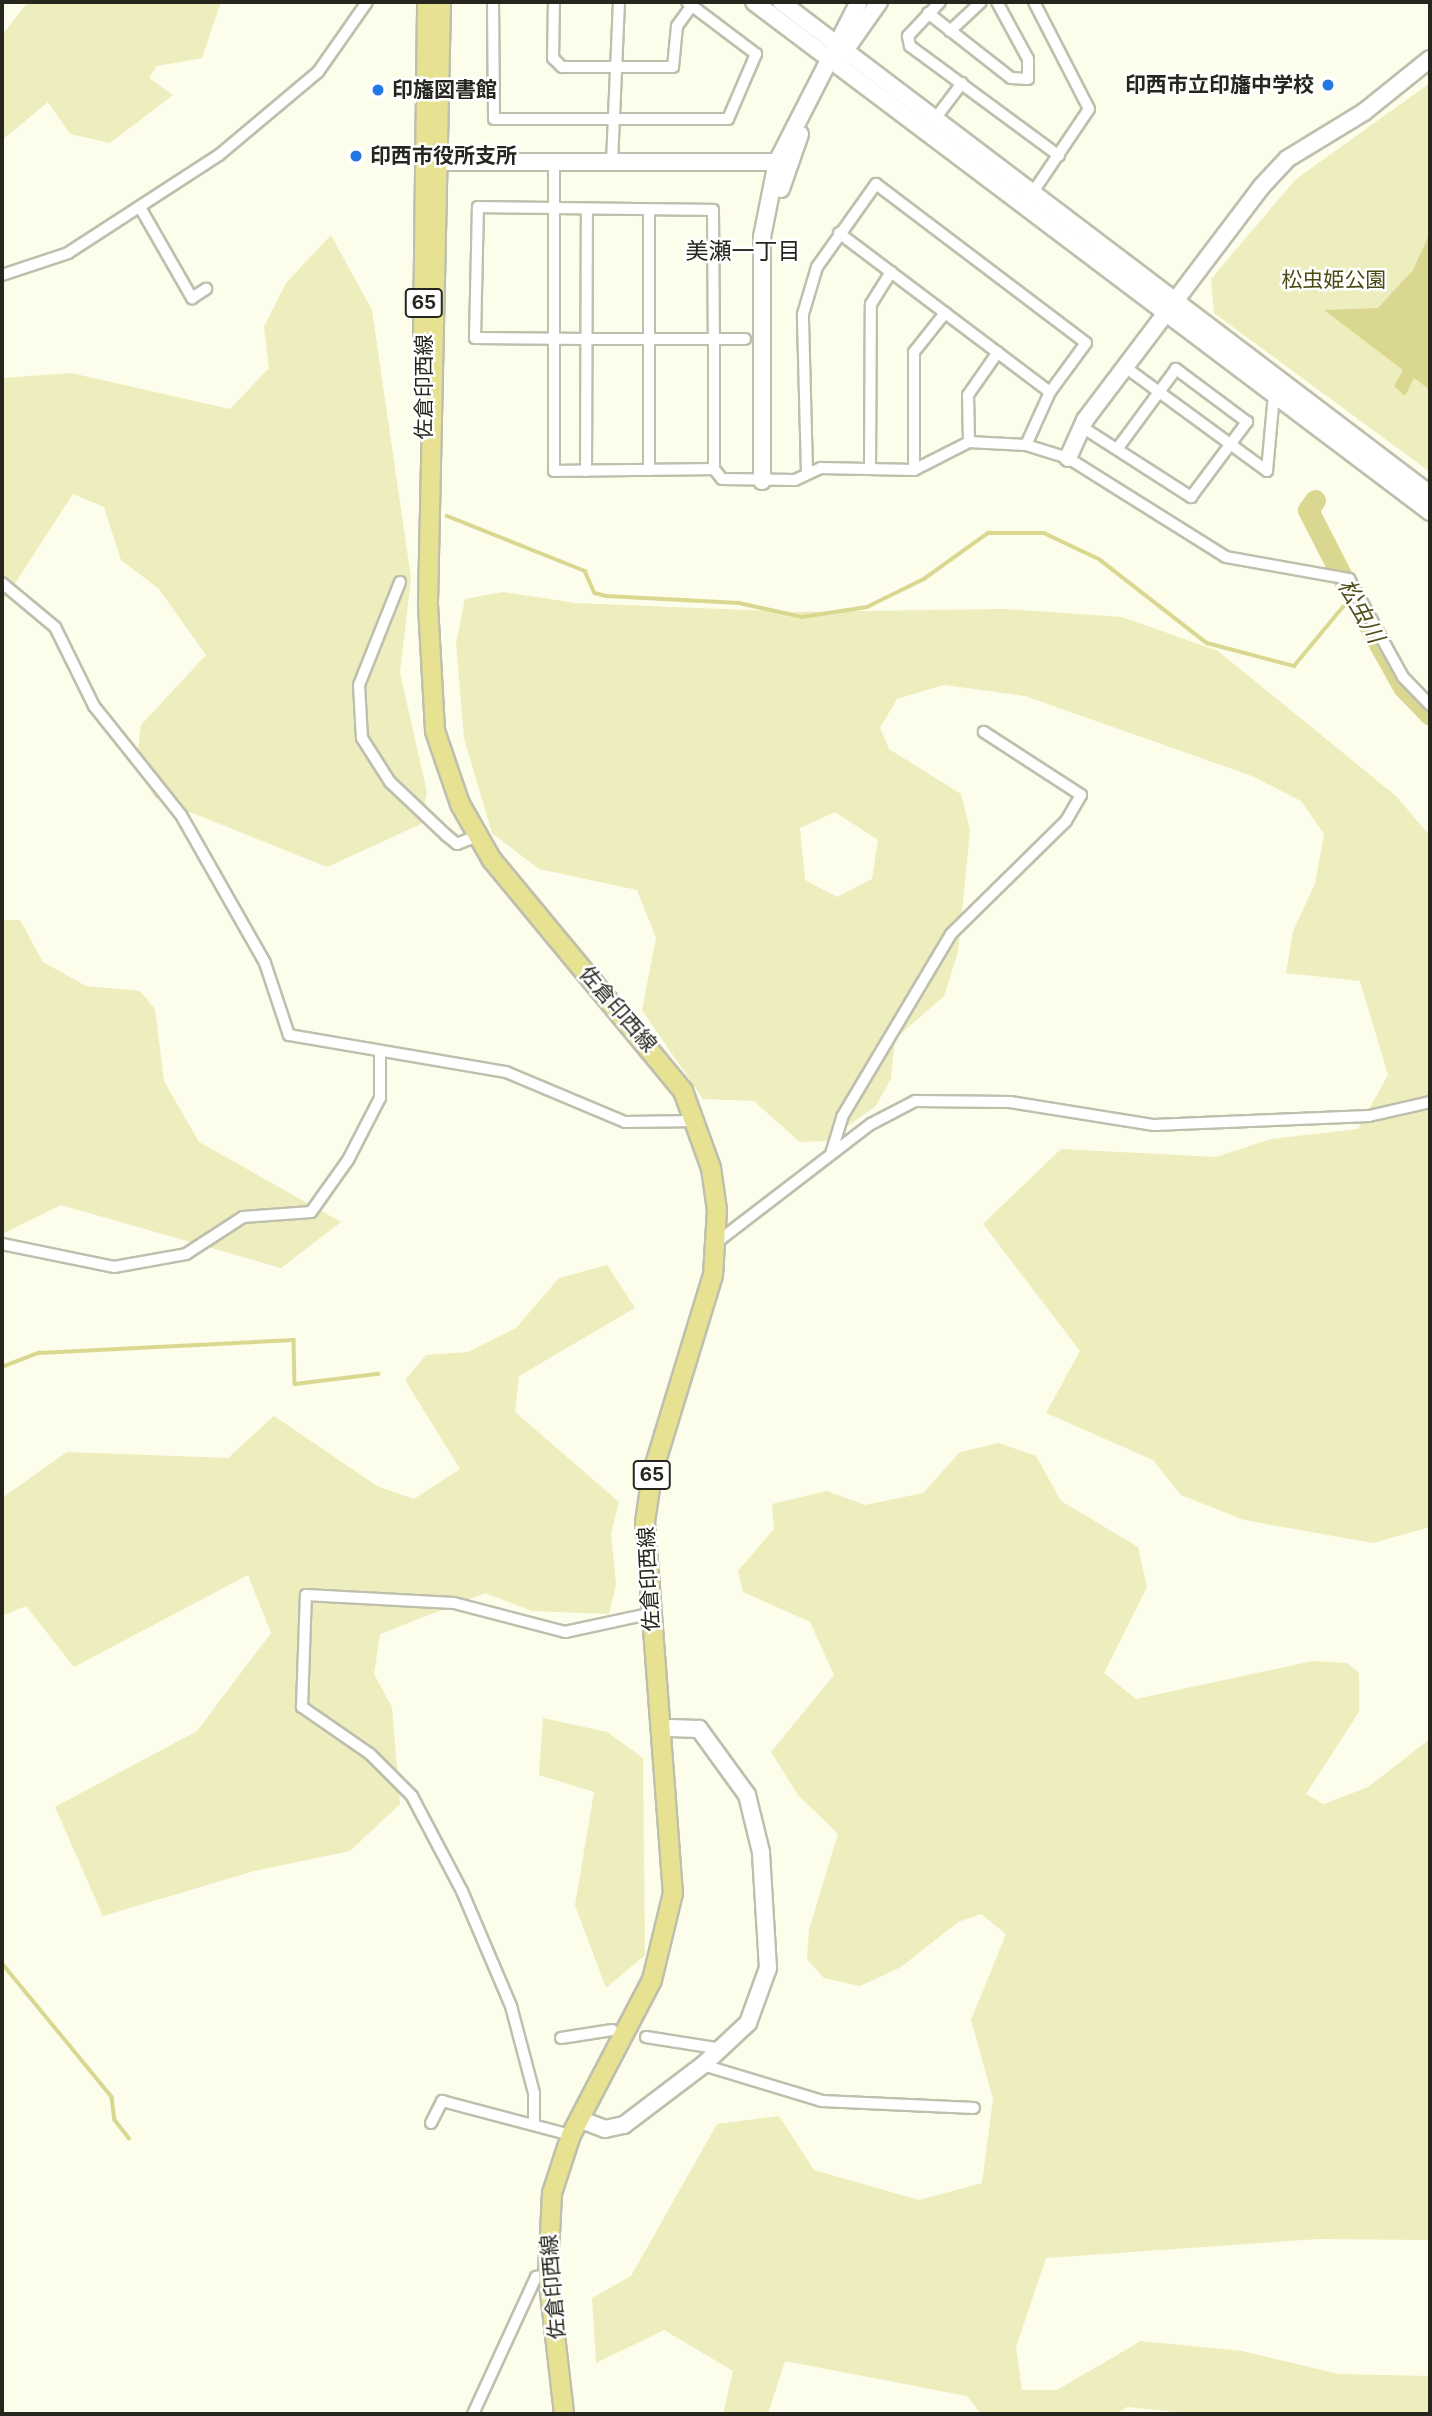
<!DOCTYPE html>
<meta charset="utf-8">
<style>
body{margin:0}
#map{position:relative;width:1432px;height:2416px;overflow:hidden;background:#fdfdeb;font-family:Inter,"Noto Sans JP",sans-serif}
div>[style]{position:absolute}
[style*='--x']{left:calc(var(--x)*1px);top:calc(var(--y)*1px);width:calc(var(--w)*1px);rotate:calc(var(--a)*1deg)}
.green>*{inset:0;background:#eeedbd}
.water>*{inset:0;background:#dad890}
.stream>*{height:3.5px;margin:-1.75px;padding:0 1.75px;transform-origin:1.75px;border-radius:1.75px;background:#dad890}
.river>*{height:21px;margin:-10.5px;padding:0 10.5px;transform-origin:10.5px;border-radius:10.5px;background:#dad890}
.roads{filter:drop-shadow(2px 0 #bfbfae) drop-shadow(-2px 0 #bfbfae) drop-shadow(0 2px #bfbfae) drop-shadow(0 -2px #bfbfae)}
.street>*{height:10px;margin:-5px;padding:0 5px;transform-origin:5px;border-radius:5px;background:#fff}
.secondary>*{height:16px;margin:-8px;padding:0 8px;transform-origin:8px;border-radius:8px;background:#fff}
.primary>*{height:18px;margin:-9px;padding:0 9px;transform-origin:9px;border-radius:9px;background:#e6e291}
.dots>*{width:19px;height:19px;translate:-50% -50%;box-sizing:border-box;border:4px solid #fff;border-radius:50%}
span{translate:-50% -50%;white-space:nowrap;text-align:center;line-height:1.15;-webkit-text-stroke:5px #fff;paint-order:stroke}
.shield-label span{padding:2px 5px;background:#fff;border:2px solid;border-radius:5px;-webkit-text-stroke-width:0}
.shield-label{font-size:19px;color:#26261f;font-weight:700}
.poi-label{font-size:21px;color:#26261f;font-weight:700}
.right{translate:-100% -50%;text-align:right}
.left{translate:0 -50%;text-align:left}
.park-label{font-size:21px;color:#4c4a13}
.street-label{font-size:21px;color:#26261f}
.neighbourhood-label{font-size:23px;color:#26261f}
.water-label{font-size:23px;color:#53511b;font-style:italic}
.frame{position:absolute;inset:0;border:4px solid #26261f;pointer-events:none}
</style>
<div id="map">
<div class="green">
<i style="clip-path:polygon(28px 2px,221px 2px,202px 58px,157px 66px,149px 78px,173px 95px,110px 143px,70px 134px,48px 102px,2px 140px,2px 35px)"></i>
<i style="clip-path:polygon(1430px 83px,1430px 472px,1214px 313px,1211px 279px,1296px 179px)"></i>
<i style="clip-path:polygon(331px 235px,372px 310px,411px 578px,400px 673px,427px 792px,421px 824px,327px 867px,155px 798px,136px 763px,141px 725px,206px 655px,158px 588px,121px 560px,104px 507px,73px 494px,2px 603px,2px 378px,71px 373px,230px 409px,269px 368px,264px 327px,286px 283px)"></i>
<i style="clip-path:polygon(evenodd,503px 592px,576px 603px,793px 612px,1004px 609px,1122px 617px,1218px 651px,1396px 796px,1430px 836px,1430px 1527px,1373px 1543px,1244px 1520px,1181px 1495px,1153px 1460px,1046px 1413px,1080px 1351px,983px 1224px,1061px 1149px,1216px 1157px,1271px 1139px,1358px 1129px,1388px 1075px,1360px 981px,1286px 973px,1293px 931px,1315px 884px,1324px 834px,1301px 801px,1252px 776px,1025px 696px,944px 685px,897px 699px,880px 728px,889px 749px,961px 794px,970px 830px,958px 952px,944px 996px,895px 1039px,891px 1079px,875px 1107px,826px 1141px,800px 1142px,754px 1101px,703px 1099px,642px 1010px,656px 938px,637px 890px,539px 869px,492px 833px,464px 738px,456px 643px,465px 599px,503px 592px,835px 812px,878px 840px,872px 879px,837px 897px,805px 880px,800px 828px,835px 812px)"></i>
<i style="clip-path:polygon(2px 920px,20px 920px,43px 962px,86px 986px,140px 991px,155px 1009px,164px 1081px,199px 1142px,341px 1222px,281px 1268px,61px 1205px,2px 1234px)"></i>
<i style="clip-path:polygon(607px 1265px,635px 1308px,519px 1376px,515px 1412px,619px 1502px,611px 1533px,616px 1584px,609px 1614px,532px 1611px,485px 1593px,380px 1634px,374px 1674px,392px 1707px,400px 1804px,350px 1851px,254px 1871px,103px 1916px,55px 1807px,197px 1731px,271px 1633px,248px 1575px,74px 1667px,26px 1606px,2px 1616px,2px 1498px,67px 1452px,228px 1458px,274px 1416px,377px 1486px,414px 1499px,460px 1469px,405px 1380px,426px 1355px,468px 1352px,516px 1328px,559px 1278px)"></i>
<i style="clip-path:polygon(999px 1443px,1036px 1456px,1061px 1501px,1138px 1547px,1147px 1587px,1104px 1673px,1136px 1699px,1313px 1661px,1347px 1663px,1359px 1673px,1359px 1712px,1306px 1794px,1324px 1804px,1368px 1787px,1430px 1739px,1430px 2240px,1318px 2239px,1046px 2258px,1016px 2347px,1022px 2390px,1057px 2390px,1141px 2341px,1242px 2351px,1339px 2374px,1430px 2376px,1430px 2414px,1196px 2414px,1127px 2407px,1116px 2414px,981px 2414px,967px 2396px,785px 2361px,768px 2414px,723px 2414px,733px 2371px,664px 2330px,596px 2363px,592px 2298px,631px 2276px,717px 2124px,779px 2116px,814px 2170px,919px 2200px,982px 2183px,993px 2099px,971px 2020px,1006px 1934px,981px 1914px,958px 1922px,901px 1967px,860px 1986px,824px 1978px,807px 1959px,809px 1930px,838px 1834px,798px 1795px,771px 1752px,834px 1675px,810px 1622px,743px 1592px,738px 1571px,774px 1529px,772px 1504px,827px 1491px,865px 1505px,923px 1493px,960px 1452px)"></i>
<i style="clip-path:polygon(543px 1718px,607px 1732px,643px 1758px,645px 1955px,606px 1988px,575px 1905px,594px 1792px,539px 1775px)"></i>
</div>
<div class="water">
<i style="clip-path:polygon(1430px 233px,1430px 390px,1414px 378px,1405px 396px,1394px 386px,1403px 370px,1324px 310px,1378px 308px,1413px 270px)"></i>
</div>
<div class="stream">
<i style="--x:447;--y:516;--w:149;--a:21.7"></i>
<i style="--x:585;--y:571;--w:24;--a:66"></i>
<i style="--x:595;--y:593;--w:11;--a:15"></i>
<i style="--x:606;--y:596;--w:133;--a:3"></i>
<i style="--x:739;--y:603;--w:65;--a:12.5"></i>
<i style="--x:802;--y:617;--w:66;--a:-8.7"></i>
<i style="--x:867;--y:607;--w:64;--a:-26.2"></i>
<i style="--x:924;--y:579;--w:79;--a:-35.7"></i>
<i style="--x:988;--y:533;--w:56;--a:0"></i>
<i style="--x:1044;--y:533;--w:61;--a:25.3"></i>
<i style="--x:1099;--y:559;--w:137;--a:37.9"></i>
<i style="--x:1207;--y:643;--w:90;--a:14.8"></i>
<i style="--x:1294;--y:666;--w:91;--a:-50.4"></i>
<i style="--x:2;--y:1367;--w:40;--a:-21"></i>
<i style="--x:39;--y:1353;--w:255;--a:-2.9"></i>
<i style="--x:294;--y:1340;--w:44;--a:88.7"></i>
<i style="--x:295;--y:1384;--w:84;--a:-6.9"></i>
<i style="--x:2;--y:1963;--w:173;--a:50.6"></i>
<i style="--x:112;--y:2097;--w:23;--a:83"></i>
<i style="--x:115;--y:2120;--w:23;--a:52"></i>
</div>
<div class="river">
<i style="--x:1315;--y:500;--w:12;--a:125"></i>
<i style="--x:1308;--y:510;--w:90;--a:62.9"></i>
<i style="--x:1349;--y:590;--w:111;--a:60.9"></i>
<i style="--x:1403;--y:687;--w:39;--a:46"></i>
</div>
<div class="roads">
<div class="street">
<i style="--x:493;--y:2;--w:117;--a:89.5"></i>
<i style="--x:494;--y:119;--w:234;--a:0"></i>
<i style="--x:728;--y:119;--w:71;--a:-66.7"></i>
<i style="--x:756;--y:54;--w:86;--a:-143"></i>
<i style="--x:554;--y:2;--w:56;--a:91"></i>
<i style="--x:553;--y:58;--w:13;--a:45"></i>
<i style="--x:562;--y:67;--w:111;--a:0"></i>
<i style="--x:673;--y:67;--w:41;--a:-84.4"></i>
<i style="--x:677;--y:26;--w:26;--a:-54"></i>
<i style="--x:940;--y:2;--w:47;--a:133.3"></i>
<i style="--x:908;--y:36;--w:10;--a:79"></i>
<i style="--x:910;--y:46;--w:185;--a:36.4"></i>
<i style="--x:928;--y:13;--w:105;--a:38.1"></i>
<i style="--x:1011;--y:78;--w:17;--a:3"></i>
<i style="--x:1028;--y:79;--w:20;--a:-90"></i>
<i style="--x:1028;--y:59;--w:65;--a:-118.5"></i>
<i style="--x:950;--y:31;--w:42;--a:-43.1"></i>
<i style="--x:935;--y:119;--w:45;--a:-53.1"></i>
<i style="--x:612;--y:162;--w:160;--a:-87.5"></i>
<i style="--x:554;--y:164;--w:307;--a:90"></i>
<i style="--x:554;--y:471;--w:160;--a:-0.7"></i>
<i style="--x:1029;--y:198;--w:107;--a:-56"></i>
<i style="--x:1089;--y:109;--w:120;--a:-117.2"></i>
<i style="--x:141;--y:209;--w:103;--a:60.2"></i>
<i style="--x:192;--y:298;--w:17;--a:-33"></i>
<i style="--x:649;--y:210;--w:260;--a:90"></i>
<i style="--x:839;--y:233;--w:264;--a:37"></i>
<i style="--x:2;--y:275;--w:70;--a:-18.4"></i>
<i style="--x:68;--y:253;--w:180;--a:-33"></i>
<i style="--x:219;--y:155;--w:129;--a:-40"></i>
<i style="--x:318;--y:72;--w:85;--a:-55"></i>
<i style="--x:745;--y:339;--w:158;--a:180"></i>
<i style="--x:587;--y:339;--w:112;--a:-179.5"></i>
<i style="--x:475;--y:338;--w:131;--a:-88.7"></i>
<i style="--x:478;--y:207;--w:235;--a:0.7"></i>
<i style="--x:713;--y:210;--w:129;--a:89.6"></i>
<i style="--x:714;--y:339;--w:130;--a:90"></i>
<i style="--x:714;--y:469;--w:13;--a:51"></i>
<i style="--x:722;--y:479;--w:73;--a:0.8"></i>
<i style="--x:795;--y:480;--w:29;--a:-25"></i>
<i style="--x:821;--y:468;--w:93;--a:1.2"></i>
<i style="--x:914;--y:470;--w:62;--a:-27"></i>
<i style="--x:969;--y:442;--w:57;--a:3"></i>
<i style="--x:1026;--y:445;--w:44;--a:17.2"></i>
<i style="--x:1068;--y:458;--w:186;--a:32.1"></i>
<i style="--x:1226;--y:557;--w:125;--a:10.1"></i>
<i style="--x:1349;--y:579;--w:112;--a:61.1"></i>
<i style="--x:1403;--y:677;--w:39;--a:46"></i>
<i style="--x:1125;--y:367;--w:176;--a:36.2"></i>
<i style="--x:1082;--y:427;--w:130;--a:32.7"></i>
<i style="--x:1191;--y:497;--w:94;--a:-53.3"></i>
<i style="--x:1247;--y:422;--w:89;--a:-143.3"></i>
<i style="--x:1176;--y:369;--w:99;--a:126.4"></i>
<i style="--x:969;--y:442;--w:47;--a:-91.2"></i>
<i style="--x:968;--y:395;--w:52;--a:-55.1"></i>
<i style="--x:870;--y:469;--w:165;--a:-89.7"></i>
<i style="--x:871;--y:304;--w:38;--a:-58"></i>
<i style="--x:914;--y:470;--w:118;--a:-90"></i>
<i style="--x:914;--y:352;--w:50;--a:-51.5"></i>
<i style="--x:586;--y:471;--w:262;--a:-89.8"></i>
<i style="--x:1267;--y:471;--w:77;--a:-84.8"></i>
<i style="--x:807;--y:472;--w:158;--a:-91.5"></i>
<i style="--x:803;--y:314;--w:49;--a:-73.4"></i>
<i style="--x:817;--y:267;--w:102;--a:-54.6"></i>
<i style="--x:876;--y:184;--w:263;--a:37.1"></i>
<i style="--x:1086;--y:343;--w:61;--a:126.3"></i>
<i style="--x:1050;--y:392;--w:58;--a:114.4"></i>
<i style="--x:400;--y:582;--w:111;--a:111.7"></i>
<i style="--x:359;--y:685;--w:53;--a:86.8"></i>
<i style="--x:362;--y:738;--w:52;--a:57.5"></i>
<i style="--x:390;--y:782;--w:77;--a:43.4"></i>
<i style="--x:446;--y:835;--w:14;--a:39"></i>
<i style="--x:457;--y:844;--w:22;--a:-22"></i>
<i style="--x:2;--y:583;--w:69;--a:39.7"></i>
<i style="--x:55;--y:627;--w:88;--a:63.7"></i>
<i style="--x:94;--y:706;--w:139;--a:51.4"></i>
<i style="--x:181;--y:815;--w:170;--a:60.4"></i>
<i style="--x:265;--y:963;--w:76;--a:71.6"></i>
<i style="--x:289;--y:1035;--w:220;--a:9.7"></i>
<i style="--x:506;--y:1072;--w:129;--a:22.8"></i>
<i style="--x:625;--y:1122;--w:73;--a:-0.8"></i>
<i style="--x:831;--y:1154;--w:39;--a:-73"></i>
<i style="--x:842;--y:1117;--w:213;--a:-59.2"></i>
<i style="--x:951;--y:934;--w:161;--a:-44.5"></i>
<i style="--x:1066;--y:821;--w:30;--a:-60"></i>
<i style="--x:1081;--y:795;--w:116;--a:-147"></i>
<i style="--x:717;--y:1242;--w:194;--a:-37.5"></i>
<i style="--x:871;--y:1124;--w:50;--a:-27.6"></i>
<i style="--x:915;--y:1101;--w:95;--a:0.6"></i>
<i style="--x:1010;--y:1102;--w:146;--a:9.1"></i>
<i style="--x:1154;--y:1125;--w:215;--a:-2.4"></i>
<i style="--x:1369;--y:1116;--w:63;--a:-12.9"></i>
<i style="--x:2;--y:1244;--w:114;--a:11.6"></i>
<i style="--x:114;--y:1267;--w:73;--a:-10.2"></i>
<i style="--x:186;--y:1254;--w:68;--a:-33"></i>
<i style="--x:243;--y:1217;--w:68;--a:-4.2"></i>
<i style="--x:311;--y:1212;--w:64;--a:-54.6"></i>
<i style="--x:348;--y:1160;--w:70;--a:-62.7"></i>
<i style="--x:380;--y:1098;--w:46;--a:-90"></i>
<i style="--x:646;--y:2037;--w:77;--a:9"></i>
<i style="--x:561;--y:2038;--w:52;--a:-8.9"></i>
<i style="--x:703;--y:2065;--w:124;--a:16.8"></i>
<i style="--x:822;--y:2101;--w:152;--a:2.6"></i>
<i style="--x:431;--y:2123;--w:25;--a:-63"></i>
<i style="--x:442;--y:2101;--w:133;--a:14.8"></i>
<i style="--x:534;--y:2124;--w:31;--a:-90"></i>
<i style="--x:534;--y:2093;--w:90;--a:-104.8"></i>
<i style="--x:511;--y:2006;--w:125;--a:-113.1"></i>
<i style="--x:462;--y:1891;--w:107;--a:-117.8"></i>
<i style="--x:412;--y:1796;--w:59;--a:-135"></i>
<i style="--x:370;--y:1754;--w:83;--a:-145.3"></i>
<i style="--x:302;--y:1707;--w:112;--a:-88"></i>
<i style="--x:306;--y:1595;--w:148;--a:3.1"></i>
<i style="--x:454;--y:1603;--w:115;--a:14.6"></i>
<i style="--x:565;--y:1632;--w:86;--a:-12.1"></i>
<i style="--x:473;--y:2414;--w:151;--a:-65.3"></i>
<i style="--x:536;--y:2277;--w:12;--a:-9"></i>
</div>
<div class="secondary">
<i style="--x:754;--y:2;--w:847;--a:37.03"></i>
<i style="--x:781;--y:2;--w:814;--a:37.17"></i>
<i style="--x:839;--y:59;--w:70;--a:-54.9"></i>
<i style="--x:426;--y:162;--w:351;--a:0"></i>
<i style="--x:781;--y:189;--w:58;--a:-70.9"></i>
<i style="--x:1068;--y:458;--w:42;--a:-65.9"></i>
<i style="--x:1085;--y:420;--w:293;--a:-52.9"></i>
<i style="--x:1262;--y:186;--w:37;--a:-47"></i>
<i style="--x:1287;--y:159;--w:90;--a:-31.4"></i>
<i style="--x:1364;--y:112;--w:85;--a:-38.8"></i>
<i style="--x:762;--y:481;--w:244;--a:-90"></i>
<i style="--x:762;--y:237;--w:76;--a:-78.7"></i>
<i style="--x:777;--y:162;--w:180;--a:-62.9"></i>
<i style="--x:579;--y:2119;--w:28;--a:21"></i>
<i style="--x:605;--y:2129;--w:19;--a:-12"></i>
<i style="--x:624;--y:2125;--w:99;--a:-37.2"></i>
<i style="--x:703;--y:2065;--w:62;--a:-43"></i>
<i style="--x:748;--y:2023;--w:59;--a:-70"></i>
<i style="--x:768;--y:1968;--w:116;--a:-93.5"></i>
<i style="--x:761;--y:1852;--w:59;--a:-103.8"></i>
<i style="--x:747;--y:1795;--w:82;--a:-126"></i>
<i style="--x:699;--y:1729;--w:37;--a:-178"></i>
</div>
<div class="primary">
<i style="--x:441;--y:2;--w:603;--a:91.24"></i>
<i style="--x:428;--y:605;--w:126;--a:86.8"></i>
<i style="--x:435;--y:731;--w:77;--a:71.1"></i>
<i style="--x:460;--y:804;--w:64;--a:60.3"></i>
<i style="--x:492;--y:860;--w:300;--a:50.4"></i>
<i style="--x:683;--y:1091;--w:82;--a:70"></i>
<i style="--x:711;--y:1168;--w:42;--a:81.9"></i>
<i style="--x:717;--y:1210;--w:65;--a:93.5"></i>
<i style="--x:713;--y:1275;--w:209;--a:107"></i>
<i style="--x:652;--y:1475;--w:48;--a:98.5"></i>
<i style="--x:645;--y:1522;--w:372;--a:85.7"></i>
<i style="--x:673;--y:1893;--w:89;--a:103.6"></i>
<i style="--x:652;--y:1980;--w:175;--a:117.6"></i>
<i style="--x:571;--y:2135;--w:61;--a:108.1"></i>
<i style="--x:552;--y:2193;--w:82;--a:92.8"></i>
<i style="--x:548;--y:2275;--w:140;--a:83.4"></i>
<i style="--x:423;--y:339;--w:337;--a:-89.3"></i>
</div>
</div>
<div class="dots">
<i style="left:1328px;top:85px;background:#2378e3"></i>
<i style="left:378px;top:90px;background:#2378e3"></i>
<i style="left:356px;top:156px;background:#2378e3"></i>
</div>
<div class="shield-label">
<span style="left:424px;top:303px">65</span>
<span style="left:652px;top:1475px">65</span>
</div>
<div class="poi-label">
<span class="right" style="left:1314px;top:85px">印西市立印旛中学校</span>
<span class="left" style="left:392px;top:90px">印旛図書館</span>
<span class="left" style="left:370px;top:156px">印西市役所支所</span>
</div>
<div class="park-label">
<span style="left:1334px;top:280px">松虫姫公園</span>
</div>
<div class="street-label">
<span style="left:424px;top:387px;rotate:-90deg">佐倉印西線</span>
<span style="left:618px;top:1009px;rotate:49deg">佐倉印西線</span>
<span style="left:649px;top:1579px;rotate:-93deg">佐倉印西線</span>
<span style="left:553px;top:2287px;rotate:-95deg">佐倉印西線</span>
</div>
<div class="neighbourhood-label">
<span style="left:743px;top:251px">美瀬一丁目</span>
</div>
<div class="water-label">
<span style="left:1361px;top:611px;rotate:61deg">松虫川</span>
</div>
<div class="frame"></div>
</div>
